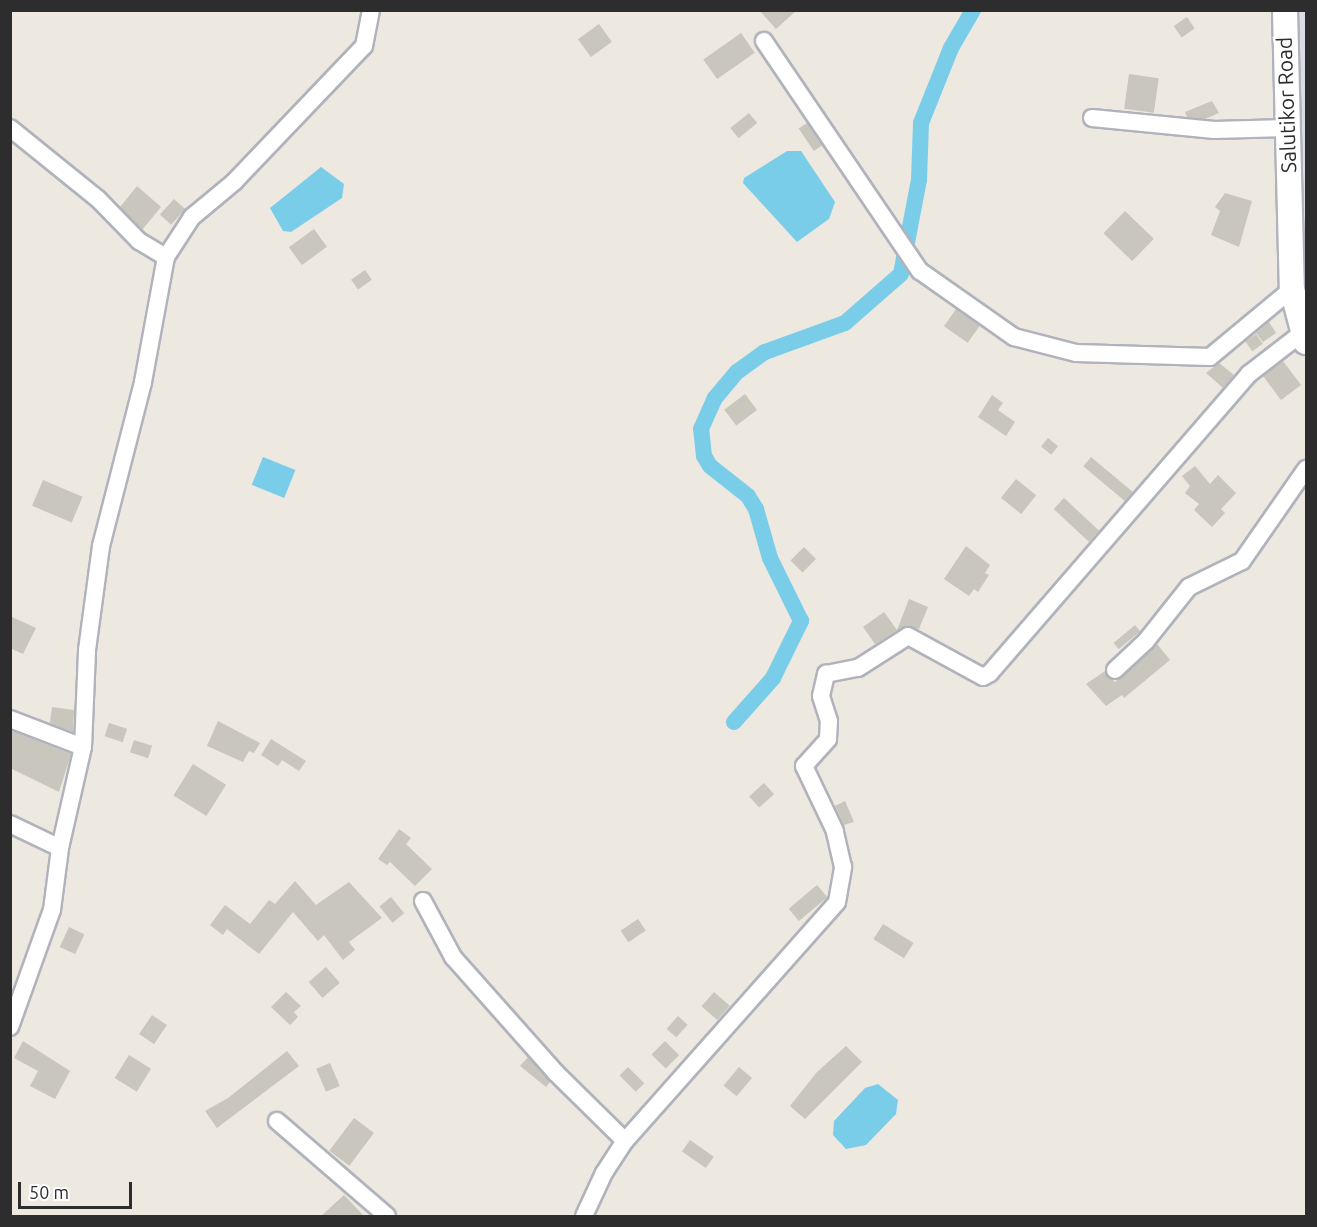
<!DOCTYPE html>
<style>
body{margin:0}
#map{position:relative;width:1317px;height:1227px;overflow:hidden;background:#ede8e0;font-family:Ubuntu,sans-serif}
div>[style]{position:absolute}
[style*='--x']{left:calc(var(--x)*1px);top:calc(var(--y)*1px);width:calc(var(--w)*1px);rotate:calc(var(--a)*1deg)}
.airport>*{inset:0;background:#dbdde6}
.water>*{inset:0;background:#7acde9;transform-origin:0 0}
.canal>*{height:16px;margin:-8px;padding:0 8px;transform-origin:8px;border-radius:8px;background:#7acde9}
.building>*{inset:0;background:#c9c6be;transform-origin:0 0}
.roads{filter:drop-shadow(2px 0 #b1b3bc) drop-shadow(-2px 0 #b1b3bc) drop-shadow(0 2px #b1b3bc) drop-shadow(0 -2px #b1b3bc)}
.street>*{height:16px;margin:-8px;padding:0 8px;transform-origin:8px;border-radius:8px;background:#fff}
.secondary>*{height:24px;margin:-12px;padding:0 12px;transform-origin:12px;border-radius:12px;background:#fff}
span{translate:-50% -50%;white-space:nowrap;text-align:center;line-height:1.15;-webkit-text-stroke:4.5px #fff;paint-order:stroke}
.street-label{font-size:21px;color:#2d2d2d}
.frame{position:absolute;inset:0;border:12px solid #2d2d2d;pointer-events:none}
.scale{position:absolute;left:18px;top:1182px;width:114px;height:27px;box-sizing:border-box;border:3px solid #2d2d2d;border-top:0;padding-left:8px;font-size:18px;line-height:21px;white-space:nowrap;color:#2d2d2d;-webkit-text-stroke:4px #fff;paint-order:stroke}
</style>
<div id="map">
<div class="airport">
<i style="clip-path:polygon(1295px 11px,1306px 11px,1306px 325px,1301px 292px)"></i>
</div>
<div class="water">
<i style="clip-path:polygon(787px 151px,801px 151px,835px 202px,829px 219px,797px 242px,743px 183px,744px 178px)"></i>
<i style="clip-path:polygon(321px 167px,344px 184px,342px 198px,291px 232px,283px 231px,270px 208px)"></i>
<i style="left:263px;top:457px;width:35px;height:30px;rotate:22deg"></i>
<i style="clip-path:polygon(878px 1084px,898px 1100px,896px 1114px,866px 1145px,846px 1149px,833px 1135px,834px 1121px,865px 1088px)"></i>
</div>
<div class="canal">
<i style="--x:734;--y:722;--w:59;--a:-48.4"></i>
<i style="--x:773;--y:678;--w:64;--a:-63.8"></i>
<i style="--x:801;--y:621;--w:70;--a:-116.2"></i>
<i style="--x:770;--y:558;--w:51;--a:-105.9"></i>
<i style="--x:756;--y:509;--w:15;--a:-122"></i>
<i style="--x:748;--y:496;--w:48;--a:-141.7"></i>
<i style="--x:710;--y:466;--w:12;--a:-121"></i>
<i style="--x:704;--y:456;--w:27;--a:-96"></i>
<i style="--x:701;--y:429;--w:34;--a:-66"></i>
<i style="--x:715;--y:398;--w:34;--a:-50"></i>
<i style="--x:737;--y:372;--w:34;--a:-36"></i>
<i style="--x:765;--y:352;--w:85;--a:-19.9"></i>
<i style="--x:845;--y:323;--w:74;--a:-41.2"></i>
<i style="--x:901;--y:274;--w:96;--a:-79.2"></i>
<i style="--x:919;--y:180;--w:57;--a:-88"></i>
<i style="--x:921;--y:123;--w:81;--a:-68.2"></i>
<i style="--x:951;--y:48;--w:44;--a:-59.9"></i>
</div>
<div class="building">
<i style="clip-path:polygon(759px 10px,797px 10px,776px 29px)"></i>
<i style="left:1187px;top:17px;width:14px;height:16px;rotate:56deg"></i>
<i style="left:599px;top:24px;width:22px;height:26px;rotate:54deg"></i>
<i style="left:741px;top:33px;width:24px;height:46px;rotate:55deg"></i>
<i style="left:1129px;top:74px;width:30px;height:35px;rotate:8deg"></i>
<i style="clip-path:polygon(1212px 101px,1219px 113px,1205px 119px,1187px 117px,1185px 112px)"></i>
<i style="left:749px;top:113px;width:13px;height:24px;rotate:51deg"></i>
<i style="left:807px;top:123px;width:27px;height:10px;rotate:56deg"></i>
<i style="clip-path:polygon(137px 186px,161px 207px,142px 230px,120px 207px)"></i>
<i style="clip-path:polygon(1225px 193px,1252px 201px,1239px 247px,1211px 235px,1220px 211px,1215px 207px)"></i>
<i style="left:174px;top:199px;width:15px;height:21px;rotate:42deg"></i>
<i style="left:1125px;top:211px;width:40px;height:31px;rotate:44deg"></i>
<i style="left:314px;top:229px;width:22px;height:31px;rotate:54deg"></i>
<i style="left:365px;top:270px;width:12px;height:17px;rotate:55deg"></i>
<i style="left:956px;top:309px;width:29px;height:21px;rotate:35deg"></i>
<i style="clip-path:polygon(1269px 322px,1276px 333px,1263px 342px,1256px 333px)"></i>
<i style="left:1256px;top:334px;width:12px;height:13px;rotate:55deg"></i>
<i style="left:1283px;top:361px;width:30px;height:25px;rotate:53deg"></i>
<i style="clip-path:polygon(1219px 363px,1234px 375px,1223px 388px,1206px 373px)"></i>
<i style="left:745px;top:394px;width:20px;height:26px;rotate:53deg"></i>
<i style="clip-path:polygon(992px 395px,1003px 403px,998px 410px,1015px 422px,1006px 436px,978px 417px)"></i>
<i style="left:1048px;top:438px;width:13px;height:11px;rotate:39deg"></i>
<i style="left:1091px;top:457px;width:55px;height:12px;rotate:40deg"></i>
<i style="clip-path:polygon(1195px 466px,1210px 484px,1218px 475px,1236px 493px,1221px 509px,1225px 513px,1212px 527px,1194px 510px,1199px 504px,1185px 493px,1190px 486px,1182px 476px)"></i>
<i style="left:1016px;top:479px;width:26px;height:24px;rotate:39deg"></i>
<i style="left:43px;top:480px;width:43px;height:28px;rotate:23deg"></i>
<i style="left:1064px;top:498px;width:48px;height:15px;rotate:43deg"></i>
<i style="clip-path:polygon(966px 546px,990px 565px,985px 573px,989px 575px,978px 592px,974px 589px,969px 596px,944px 579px)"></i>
<i style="left:804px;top:547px;width:17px;height:19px;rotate:45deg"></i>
<i style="clip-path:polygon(909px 599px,928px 607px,919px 629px,903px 627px,875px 644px,863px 627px,884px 612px,897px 630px)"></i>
<i style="clip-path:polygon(10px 616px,36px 628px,23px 654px,10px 648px)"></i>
<i style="left:1135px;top:625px;width:8px;height:28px;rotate:50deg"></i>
<i style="clip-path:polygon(1157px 644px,1170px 660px,1124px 698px,1122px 695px,1106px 706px,1086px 684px,1105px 671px,1115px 682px)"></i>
<i style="clip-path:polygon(52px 707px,74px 710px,73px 732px,50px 723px)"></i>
<i style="clip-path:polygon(218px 721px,260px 743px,254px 753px,249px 751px,243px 762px,207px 746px)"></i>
<i style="left:109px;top:723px;width:19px;height:14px;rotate:18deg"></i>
<i style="clip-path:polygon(10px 730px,71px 754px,59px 792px,10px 768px)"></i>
<i style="clip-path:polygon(271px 739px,306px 761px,299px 771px,282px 760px,278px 766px,261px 755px)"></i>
<i style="left:134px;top:740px;width:19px;height:13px;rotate:18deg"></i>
<i style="left:193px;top:764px;width:39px;height:37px;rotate:32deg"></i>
<i style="left:764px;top:783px;width:15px;height:20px;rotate:48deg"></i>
<i style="clip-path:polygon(845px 801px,854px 822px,844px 825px,835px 806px)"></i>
<i style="clip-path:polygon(399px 829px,411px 838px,406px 844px,432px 869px,415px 886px,390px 862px,387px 865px,378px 859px)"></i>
<i style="clip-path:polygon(295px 881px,316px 905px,349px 882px,382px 918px,349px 942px,355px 950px,343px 960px,324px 935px,318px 941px,293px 912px,259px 954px,227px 929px,223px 935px,210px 925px,225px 905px,250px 924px,269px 900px,275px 904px)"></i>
<i style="left:817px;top:885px;width:16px;height:37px;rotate:50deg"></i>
<i style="left:391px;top:897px;width:21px;height:15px;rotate:51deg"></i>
<i style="left:638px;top:919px;width:14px;height:21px;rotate:56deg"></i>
<i style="left:883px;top:924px;width:36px;height:18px;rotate:32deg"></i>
<i style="left:69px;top:927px;width:17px;height:22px;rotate:25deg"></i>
<i style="left:326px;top:967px;width:21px;height:23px;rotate:49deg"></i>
<i style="clip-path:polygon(286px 992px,301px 1006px,294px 1012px,298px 1017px,290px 1025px,271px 1007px)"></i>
<i style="left:714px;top:992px;width:21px;height:19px;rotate:41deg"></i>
<i style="left:152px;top:1015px;width:18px;height:23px;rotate:34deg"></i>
<i style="left:678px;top:1016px;width:13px;height:17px;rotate:42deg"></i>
<i style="clip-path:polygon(23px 1041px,70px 1071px,55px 1099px,30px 1086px,38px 1071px,14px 1058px)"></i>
<i style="left:665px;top:1041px;width:20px;height:19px;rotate:45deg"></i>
<i style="clip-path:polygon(846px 1046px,862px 1062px,805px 1119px,790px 1106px,817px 1072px)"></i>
<i style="clip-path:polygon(287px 1051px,299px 1066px,217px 1128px,205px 1111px,228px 1098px)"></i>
<i style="left:129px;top:1055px;width:26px;height:27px;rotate:32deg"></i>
<i style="clip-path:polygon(528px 1057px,550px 1082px,546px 1087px,520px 1066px)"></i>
<i style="left:330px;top:1063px;width:25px;height:15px;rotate:67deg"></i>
<i style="left:628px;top:1067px;width:23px;height:12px;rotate:45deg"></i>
<i style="left:739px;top:1067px;width:17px;height:24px;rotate:40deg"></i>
<i style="left:354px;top:1118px;width:25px;height:41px;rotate:37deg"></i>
<i style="left:690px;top:1140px;width:29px;height:14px;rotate:35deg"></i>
<i style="clip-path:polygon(344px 1195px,364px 1216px,321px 1216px)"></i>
</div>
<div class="roads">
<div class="street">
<i style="--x:764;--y:41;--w:278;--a:55.9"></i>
<i style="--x:920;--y:271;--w:115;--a:35.1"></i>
<i style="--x:1014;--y:337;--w:64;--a:14.5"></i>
<i style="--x:1076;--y:353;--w:134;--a:1.7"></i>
<i style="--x:1210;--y:357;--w:107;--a:-39.7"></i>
<i style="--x:1092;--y:118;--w:123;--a:5.6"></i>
<i style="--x:1214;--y:130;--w:73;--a:-1.6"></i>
<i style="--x:10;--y:128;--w:113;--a:38.9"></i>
<i style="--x:98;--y:199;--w:59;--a:45.7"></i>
<i style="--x:139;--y:241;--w:31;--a:31"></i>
<i style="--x:1115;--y:670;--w:42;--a:-43.1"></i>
<i style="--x:1146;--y:641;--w:69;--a:-51.5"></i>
<i style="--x:1189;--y:587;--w:59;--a:-26.1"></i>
<i style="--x:1242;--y:561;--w:112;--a:-55.2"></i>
<i style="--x:10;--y:719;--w:78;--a:21"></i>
<i style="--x:10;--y:824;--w:55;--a:25.6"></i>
<i style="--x:423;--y:901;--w:64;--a:61.8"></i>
<i style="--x:453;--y:957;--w:154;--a:48.4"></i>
<i style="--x:555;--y:1072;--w:98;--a:44.6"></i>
<i style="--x:10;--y:1027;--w:124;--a:-70.3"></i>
<i style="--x:52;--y:910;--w:63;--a:-82.6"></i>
<i style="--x:60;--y:848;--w:104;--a:-77.2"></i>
<i style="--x:83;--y:747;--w:97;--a:-87.6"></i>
<i style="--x:87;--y:650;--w:105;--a:-82.3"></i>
<i style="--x:101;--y:546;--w:169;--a:-75.6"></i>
<i style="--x:143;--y:382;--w:127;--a:-79.6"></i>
<i style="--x:166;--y:257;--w:48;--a:-57"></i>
<i style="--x:192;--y:217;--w:55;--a:-39.8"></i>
<i style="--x:234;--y:182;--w:188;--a:-46.3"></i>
<i style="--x:364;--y:46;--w:37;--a:-79"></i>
<i style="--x:277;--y:1121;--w:145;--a:40.8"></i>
<i style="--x:584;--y:1216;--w:47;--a:-65.1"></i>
<i style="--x:604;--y:1173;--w:38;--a:-57"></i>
<i style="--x:625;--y:1141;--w:319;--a:-48.4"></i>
<i style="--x:837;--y:902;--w:36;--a:-80"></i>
<i style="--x:843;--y:867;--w:37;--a:-103"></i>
<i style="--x:835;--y:831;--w:72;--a:-115.5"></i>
<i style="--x:804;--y:766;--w:36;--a:-48"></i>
<i style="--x:828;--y:739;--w:18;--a:-87"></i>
<i style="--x:829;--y:721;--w:26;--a:-108"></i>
<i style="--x:821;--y:696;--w:23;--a:-77"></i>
<i style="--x:826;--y:674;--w:33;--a:-11"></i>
<i style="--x:858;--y:668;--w:59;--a:-32.6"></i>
<i style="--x:908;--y:636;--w:85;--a:28.7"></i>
<i style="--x:983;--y:677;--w:8;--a:-30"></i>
<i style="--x:990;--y:673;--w:396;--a:-49.1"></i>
<i style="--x:1249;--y:374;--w:67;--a:-37.7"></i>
</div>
<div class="secondary">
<i style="--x:1285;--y:10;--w:279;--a:88.6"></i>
<i style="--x:1292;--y:289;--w:55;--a:75.2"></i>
</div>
</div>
<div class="street-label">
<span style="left:1286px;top:105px;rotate:-92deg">Salutikor Road</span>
</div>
<div class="frame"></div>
<div class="scale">50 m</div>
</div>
